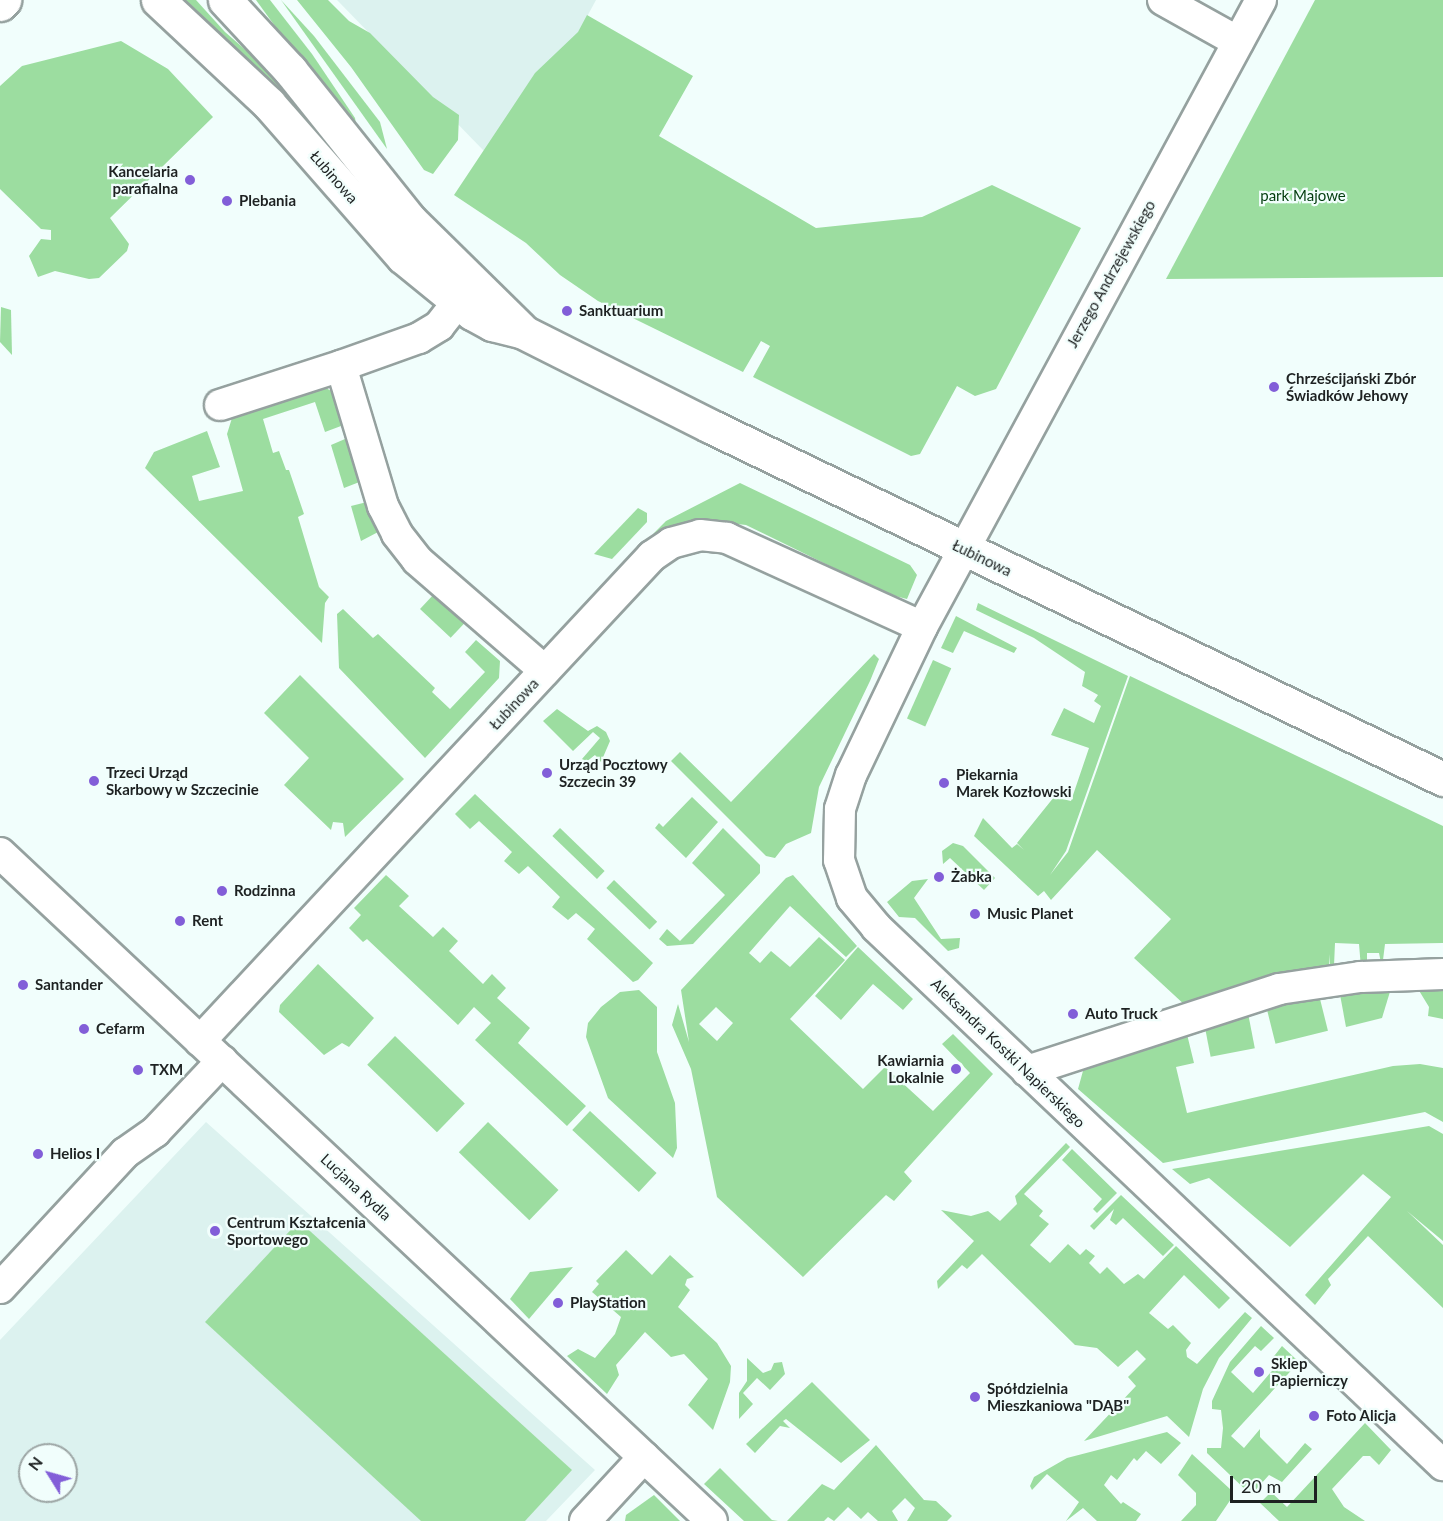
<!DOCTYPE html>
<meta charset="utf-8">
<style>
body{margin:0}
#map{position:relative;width:1443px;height:1521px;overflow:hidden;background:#f1fefc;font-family:Lato,sans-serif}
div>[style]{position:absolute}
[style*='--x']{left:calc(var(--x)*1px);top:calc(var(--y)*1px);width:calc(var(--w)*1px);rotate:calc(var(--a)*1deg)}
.built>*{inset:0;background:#dcf2ef}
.green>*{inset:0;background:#9cdda0;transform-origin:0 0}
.roads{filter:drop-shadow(2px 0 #95a19f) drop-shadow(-2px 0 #95a19f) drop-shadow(0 2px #95a19f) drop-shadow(0 -2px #95a19f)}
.minor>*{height:30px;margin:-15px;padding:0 15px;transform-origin:15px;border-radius:15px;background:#fff}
.tertiary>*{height:33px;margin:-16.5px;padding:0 16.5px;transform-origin:16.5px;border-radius:16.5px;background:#fff}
.dots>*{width:16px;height:16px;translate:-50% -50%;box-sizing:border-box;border:3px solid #f1fefc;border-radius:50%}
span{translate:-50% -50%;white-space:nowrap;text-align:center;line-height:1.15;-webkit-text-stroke:4.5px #f1fefc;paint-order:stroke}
.poi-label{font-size:15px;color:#1e2222;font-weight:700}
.right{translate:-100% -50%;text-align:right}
.left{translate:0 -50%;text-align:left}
.street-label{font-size:15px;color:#1e2222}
.park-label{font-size:15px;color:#023c0e}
.north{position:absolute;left:18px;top:1443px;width:60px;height:60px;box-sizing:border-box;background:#f1fefc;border:2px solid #9da6a5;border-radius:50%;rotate:307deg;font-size:16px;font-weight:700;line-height:24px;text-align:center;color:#1e2222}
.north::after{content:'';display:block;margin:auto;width:21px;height:27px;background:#825ed8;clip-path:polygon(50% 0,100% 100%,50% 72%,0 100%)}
.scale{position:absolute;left:1230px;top:1476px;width:87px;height:27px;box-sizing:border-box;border:3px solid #1e2222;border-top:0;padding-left:8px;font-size:18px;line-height:21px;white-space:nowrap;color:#1e2222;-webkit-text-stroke:4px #f1fefc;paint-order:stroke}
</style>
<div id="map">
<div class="built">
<i style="clip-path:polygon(337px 0,596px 0,549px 87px,484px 151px)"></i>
<i style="clip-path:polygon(evenodd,206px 1122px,595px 1470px,546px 1521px,0 1521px,0 1340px,206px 1122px,30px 1455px,66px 1455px,66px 1491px,30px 1491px,30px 1455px)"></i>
</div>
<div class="green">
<i style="clip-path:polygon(181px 0,196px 0,225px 32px,278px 78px,335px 149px,329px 149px,242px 55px)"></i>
<i style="clip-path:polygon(256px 0,270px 0,312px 54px,355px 118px,359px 142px)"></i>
<i style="clip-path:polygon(281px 0,314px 36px,380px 122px,387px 149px)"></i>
<i style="clip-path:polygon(297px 0,328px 0,349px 21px,370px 33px,433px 97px,459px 115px,458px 140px,433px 174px,424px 170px,351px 67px)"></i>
<i style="clip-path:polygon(1315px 0,1443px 0,1443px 277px,1166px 279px)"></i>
<i style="clip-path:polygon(587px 15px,693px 76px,659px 136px,816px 228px,922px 217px,992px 185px,1081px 228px,996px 389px,975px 396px,957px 386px,920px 454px,911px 456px,753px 377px,770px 346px,761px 341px,743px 372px,598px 301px,560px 275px,526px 243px,454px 195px,535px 73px,578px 32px)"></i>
<i style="clip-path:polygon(121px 41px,168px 69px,213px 117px,110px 218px,129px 244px,127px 251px,99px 278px,89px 279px,55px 271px,38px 277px,29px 256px,41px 239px,51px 240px,51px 230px,41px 229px,0 189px,0 86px,22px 66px)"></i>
<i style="clip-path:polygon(1px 307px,11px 310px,12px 355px,0 342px)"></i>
<i style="clip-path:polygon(318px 383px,336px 394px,348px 416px,341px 426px,325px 432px,315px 402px,263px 419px,273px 453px,279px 451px,286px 470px,289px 470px,304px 514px,298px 517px,319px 587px,329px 597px,325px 603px,322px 643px,145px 468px,154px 452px,207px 431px,220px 467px,192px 476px,199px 501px,243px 491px,227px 434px,232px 418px,238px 410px)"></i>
<i style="clip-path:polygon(345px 439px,351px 441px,362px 481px,344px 488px,331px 445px)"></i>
<i style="clip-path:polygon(740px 483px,910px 565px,917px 575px,907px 599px,887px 594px,746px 525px,703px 520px,653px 534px,666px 521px)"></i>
<i style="clip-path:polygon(371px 501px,380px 531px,361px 541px,351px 506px)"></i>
<i style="clip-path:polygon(638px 508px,647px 513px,647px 522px,612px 559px,594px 554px)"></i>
<i style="left:435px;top:593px;width:42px;height:22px;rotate:43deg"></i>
<i style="clip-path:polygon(978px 603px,1128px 676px,1066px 851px,1050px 875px,1068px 852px,1130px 676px,1443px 826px,1443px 943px,1385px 944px,1382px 968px,1379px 953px,1367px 953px,1367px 968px,1361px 968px,1359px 944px,1335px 943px,1334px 966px,1330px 967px,1329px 954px,1329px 967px,1187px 1007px,1134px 958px,1171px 919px,1097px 850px,1051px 900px,1044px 891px,1038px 896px,974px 836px,983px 818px,1012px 848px,1017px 844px,1024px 850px,1017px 843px,1054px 797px,1071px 801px,1089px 748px,1051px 735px,1064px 708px,1094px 723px,1101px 706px,1094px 701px,1098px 695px,1082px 686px,1085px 672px,1034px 638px,976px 610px)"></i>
<i style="clip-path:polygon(343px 609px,373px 638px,378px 634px,435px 688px,432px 692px,450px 709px,485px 672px,465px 652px,476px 640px,500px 661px,499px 678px,425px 758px,339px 668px,337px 614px)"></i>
<i style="clip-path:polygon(956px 616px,1017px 648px,1014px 653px,964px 631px,953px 653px,941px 648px)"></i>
<i style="clip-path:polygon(874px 654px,879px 659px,870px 681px,819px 787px,811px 833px,786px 844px,775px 858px,766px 856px,671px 761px,680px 752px,731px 802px)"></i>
<i style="left:933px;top:660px;width:20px;height:64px;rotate:24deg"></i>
<i style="clip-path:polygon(300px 675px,404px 779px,345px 837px,343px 823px,333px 822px,331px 830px,284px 785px,309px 758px,264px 713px)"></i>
<i style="clip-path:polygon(557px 709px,588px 731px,597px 726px,606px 732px,610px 741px,601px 762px,595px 755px,586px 762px,582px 759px,600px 738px,593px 732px,573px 751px,543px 721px)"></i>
<i style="clip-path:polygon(475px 794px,653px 963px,638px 980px,633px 982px,587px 939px,595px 929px,576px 913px,568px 920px,552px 907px,560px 897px,528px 866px,519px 874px,504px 861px,512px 852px,479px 821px,470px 829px,455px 814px)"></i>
<i style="clip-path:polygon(692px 797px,718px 822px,686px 858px,655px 828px,659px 823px,663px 827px)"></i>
<i style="left:560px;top:828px;width:62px;height:11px;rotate:44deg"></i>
<i style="clip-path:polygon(723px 828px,760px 865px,760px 873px,693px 944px,667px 946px,659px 939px,667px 929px,680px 941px,725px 895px,692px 863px)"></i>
<i style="clip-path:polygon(953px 843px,963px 846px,995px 878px,984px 890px,950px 858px,943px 864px,942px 851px)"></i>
<i style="clip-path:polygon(386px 875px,409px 896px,399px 906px,433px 937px,443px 927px,458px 941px,449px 951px,483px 984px,492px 974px,506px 988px,497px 998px,530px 1028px,518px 1043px,586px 1106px,567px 1126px,475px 1040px,491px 1023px,474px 1007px,458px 1025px,367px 939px,363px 942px,349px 928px,361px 915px,354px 908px)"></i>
<i style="clip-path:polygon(evenodd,793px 875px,857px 946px,846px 957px,790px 906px,749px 953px,760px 963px,771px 951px,790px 967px,819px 937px,845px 960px,790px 1019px,863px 1089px,885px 1067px,933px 1111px,970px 1073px,942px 1044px,953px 1034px,993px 1074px,904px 1172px,912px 1181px,894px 1201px,886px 1195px,803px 1277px,717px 1197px,691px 1069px,672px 1025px,678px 1004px,689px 1042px,681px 990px,786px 878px,793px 875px,716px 1007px,733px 1023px,717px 1041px,699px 1024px,716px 1007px)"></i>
<i style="clip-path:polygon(928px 879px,914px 898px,941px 939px,960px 938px,959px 948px,948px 951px,915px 918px,899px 917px,887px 902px,912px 881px)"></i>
<i style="left:614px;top:880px;width:60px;height:11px;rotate:44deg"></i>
<i style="clip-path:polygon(858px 947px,913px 999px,903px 1010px,873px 984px,841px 1020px,815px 996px)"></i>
<i style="clip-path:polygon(318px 964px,374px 1018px,349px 1047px,342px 1043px,324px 1055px,279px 1012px,280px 1005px)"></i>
<i style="clip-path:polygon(1415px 984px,1443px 984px,1443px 1019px,1428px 1016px,1429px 1007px)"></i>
<i style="clip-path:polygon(1392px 985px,1382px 1018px,1346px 1027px,1339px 989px)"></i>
<i style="clip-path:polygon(639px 990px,657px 1007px,657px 1052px,675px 1103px,677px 1148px,673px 1158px,608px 1098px,586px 1037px,588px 1023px,601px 1007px,620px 992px)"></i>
<i style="left:1318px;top:991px;width:41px;height:54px;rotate:76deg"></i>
<i style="left:1247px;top:1008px;width:41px;height:45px;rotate:79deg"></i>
<i style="clip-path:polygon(1185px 1026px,1194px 1063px,1176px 1067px,1187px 1113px,1393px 1066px,1420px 1064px,1443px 1068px,1443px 1122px,1425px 1112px,1163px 1163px,1078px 1089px,1086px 1060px)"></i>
<i style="left:395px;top:1036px;width:97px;height:40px;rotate:44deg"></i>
<i style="left:590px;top:1111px;width:91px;height:26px;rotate:43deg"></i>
<i style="left:488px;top:1122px;width:98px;height:42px;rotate:44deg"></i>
<i style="clip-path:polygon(1429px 1126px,1443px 1134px,1443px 1241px,1407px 1211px,1443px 1245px,1443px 1308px,1368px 1236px,1328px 1279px,1331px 1285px,1315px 1305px,1305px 1295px,1391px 1197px,1363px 1174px,1290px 1247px,1209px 1178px,1190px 1184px,1172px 1169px)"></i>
<i style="clip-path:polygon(1066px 1143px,1070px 1147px,1024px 1194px,1043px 1211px,1039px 1216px,1049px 1224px,1030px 1245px,1050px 1263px,1068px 1244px,1080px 1255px,1086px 1249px,1095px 1256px,1089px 1263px,1100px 1274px,1107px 1267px,1124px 1284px,1138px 1274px,1144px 1279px,1176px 1246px,1230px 1298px,1219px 1309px,1184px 1275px,1149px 1313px,1168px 1329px,1173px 1325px,1191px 1343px,1186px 1350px,1187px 1357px,1197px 1364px,1245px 1312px,1252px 1318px,1219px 1358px,1203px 1389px,1189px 1437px,1167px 1416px,1084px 1441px,1136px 1386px,1128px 1377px,1146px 1359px,1137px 1350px,1118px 1367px,1097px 1348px,1075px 1345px,982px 1254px,967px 1269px,962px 1265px,938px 1289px,937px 1281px,974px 1241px,941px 1210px,971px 1216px,988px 1211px,1000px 1221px,1017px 1204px,1015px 1196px)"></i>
<i style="clip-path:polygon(1072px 1149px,1117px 1193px,1097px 1213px,1093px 1209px,1102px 1199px,1062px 1160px)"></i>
<i style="clip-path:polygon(1121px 1195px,1174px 1245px,1163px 1256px,1123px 1218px,1116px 1225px,1110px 1220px,1114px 1209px,1094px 1230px,1090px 1226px)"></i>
<i style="clip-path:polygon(299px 1221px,572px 1470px,525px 1521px,421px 1521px,205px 1322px)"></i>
<i style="clip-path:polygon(626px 1250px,652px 1275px,670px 1255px,694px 1277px,687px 1279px,685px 1285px,690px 1290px,678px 1307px,717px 1343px,731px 1366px,730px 1382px,713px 1430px,688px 1405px,708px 1379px,684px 1354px,671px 1357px,645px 1332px,616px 1365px,619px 1375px,607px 1394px,567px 1356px,578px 1349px,595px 1358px,615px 1334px,621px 1317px,592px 1292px,599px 1284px,596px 1281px)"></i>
<i style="clip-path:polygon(573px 1267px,529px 1319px,510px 1299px,530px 1272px)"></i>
<i style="clip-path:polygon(1261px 1326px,1274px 1338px,1261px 1351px,1255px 1346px,1231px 1372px,1253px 1393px,1277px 1365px,1271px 1360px,1282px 1346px,1299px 1362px,1231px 1436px,1244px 1448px,1260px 1429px,1260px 1437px,1287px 1464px,1305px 1443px,1312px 1449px,1282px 1482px,1269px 1475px,1251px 1495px,1207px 1453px,1207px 1448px,1221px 1448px,1223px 1428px,1221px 1410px,1212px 1409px,1212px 1401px,1230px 1362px)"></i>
<i style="clip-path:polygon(747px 1358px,763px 1373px,771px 1370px,774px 1363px,782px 1362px,785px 1374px,770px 1390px,757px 1378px,743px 1393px,753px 1404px,739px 1419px,739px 1393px,747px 1381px)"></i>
<i style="clip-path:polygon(812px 1382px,870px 1440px,841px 1463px,786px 1419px,783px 1421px,790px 1428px,780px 1426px,755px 1453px,746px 1444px)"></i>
<i style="clip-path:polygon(1365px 1423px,1391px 1450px,1379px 1465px,1370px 1456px,1363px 1456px,1332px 1489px,1344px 1507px,1365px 1521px,1279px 1521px,1260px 1503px,1271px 1492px,1287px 1507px)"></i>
<i style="clip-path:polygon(1167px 1432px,1181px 1443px,1161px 1464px,1146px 1451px,1137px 1461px,1134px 1458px,1117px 1480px,1111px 1475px,1104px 1485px,1121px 1504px,1123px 1502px,1141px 1514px,1136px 1521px,1097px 1521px,1083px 1508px,1066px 1521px,1079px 1502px,1047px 1474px,1032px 1490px,1030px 1486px,1034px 1477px,1067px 1458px)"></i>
<i style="clip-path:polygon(876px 1445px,924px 1500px,936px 1501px,952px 1516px,947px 1521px,907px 1521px,915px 1508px,905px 1498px,892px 1511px,898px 1521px,878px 1521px,868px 1512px,861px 1519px,848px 1507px,834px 1521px,828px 1517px,824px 1521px,787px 1521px,822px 1484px,834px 1490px)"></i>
<i style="clip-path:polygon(1192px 1454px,1230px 1489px,1231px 1499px,1216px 1521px,1181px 1521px,1196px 1505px,1196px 1493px,1178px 1475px)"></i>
<i style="clip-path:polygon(720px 1468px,772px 1520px,778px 1521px,744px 1521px,704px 1484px)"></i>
<i style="clip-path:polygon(654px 1495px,680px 1521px,625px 1521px,626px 1515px)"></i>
</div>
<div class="roads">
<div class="minor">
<i style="--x:1163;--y:0;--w:86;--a:29.2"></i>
<i style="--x:1261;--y:0;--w:713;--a:118.4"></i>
<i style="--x:922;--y:627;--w:164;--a:115.6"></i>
<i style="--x:851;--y:775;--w:36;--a:108"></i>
<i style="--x:840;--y:809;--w:51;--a:91.1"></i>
<i style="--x:839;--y:860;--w:40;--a:71.1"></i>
<i style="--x:852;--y:898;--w:38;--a:50"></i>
<i style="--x:876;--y:927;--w:782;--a:43.5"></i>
<i style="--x:457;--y:303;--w:29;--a:128"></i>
<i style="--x:439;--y:326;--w:23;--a:149"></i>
<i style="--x:419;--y:338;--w:83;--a:160.3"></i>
<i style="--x:341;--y:366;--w:146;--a:73.3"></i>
<i style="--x:383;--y:506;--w:31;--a:63"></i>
<i style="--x:397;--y:534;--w:33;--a:52"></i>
<i style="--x:417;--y:560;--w:169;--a:40.9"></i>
<i style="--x:220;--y:405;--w:127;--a:-17.9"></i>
<i style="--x:0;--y:853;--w:976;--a:43.17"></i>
<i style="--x:200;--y:1041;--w:663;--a:-47.02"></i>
<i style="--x:652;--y:556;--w:23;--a:-34"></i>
<i style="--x:671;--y:543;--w:30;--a:-15"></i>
<i style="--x:700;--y:535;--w:27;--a:6"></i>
<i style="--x:727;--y:538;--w:214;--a:24.5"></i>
<i style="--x:1027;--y:1071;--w:265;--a:-18"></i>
<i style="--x:1279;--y:989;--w:82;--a:-8.4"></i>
<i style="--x:1360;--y:977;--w:83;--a:-2.1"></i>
<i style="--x:0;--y:1288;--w:184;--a:-47.2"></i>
<i style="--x:125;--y:1153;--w:37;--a:-35"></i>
<i style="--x:155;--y:1132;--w:98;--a:-46.7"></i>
<i style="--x:585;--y:1521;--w:87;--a:-47.3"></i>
</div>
<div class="tertiary">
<i style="--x:158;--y:0;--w:152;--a:43.1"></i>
<i style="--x:269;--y:104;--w:203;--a:48.8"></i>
<i style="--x:403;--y:257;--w:89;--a:39.1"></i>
<i style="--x:472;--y:313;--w:23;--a:29"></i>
<i style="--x:492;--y:324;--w:32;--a:14"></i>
<i style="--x:523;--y:332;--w:209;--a:26.7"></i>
<i style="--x:710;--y:426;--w:814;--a:25.71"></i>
<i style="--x:225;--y:0;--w:96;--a:47.1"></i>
<i style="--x:290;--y:70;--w:191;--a:51.4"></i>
<i style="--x:409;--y:219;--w:156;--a:44.5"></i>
<i style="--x:0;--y:4;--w:6;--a:-45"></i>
</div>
</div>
<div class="dots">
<i style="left:190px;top:180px;background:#825ed8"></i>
<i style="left:227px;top:201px;background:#825ed8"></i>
<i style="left:567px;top:311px;background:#825ed8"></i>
<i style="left:1274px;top:387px;background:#825ed8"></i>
<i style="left:547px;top:773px;background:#825ed8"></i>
<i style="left:94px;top:781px;background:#825ed8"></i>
<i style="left:944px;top:783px;background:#825ed8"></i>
<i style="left:939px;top:877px;background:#825ed8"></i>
<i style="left:222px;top:891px;background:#825ed8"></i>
<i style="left:975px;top:914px;background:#825ed8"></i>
<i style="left:180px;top:921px;background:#825ed8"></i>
<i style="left:23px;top:985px;background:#825ed8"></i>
<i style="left:1073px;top:1014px;background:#825ed8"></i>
<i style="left:84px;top:1029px;background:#825ed8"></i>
<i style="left:956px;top:1069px;background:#825ed8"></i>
<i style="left:138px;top:1070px;background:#825ed8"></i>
<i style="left:38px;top:1154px;background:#825ed8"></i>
<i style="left:215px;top:1231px;background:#825ed8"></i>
<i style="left:558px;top:1303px;background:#825ed8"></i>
<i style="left:1259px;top:1372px;background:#825ed8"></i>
<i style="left:975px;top:1397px;background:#825ed8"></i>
<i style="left:1314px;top:1416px;background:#825ed8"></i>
</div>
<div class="poi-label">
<span class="right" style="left:178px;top:180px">Kancelaria<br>parafialna</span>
<span class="left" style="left:239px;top:201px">Plebania</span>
<span class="left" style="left:579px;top:311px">Sanktuarium</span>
<span class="left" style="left:1286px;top:387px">Chrześcijański Zbór<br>Świadków Jehowy</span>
<span class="left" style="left:559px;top:773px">Urząd Pocztowy<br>Szczecin 39</span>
<span class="left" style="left:106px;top:781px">Trzeci Urząd<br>Skarbowy w Szczecinie</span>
<span class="left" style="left:956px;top:783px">Piekarnia<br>Marek Kozłowski</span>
<span class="left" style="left:951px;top:877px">Żabka</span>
<span class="left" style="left:234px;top:891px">Rodzinna</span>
<span class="left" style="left:987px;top:914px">Music Planet</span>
<span class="left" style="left:192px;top:921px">Rent</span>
<span class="left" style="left:35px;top:985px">Santander</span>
<span class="left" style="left:1085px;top:1014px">Auto Truck</span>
<span class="left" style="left:96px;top:1029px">Cefarm</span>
<span class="right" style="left:944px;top:1069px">Kawiarnia<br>Lokalnie</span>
<span class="left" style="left:150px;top:1070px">TXM</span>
<span class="left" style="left:50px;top:1154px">Helios I</span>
<span class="left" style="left:227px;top:1231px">Centrum Kształcenia<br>Sportowego</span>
<span class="left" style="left:570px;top:1303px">PlayStation</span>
<span class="left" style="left:1271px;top:1372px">Sklep<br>Papierniczy</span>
<span class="left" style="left:987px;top:1397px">Spółdzielnia<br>Mieszkaniowa "DĄB"</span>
<span class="left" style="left:1326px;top:1416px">Foto Alicja</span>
</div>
<div class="street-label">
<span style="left:334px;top:177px;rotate:49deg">Łubinowa</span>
<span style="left:1111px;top:274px;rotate:-61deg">Jerzego Andrzejewskiego</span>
<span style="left:982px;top:558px;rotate:26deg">Łubinowa</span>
<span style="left:514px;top:704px;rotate:-47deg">Łubinowa</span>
<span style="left:1008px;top:1053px;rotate:44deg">Aleksandra Kostki Napierskiego</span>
<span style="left:356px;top:1187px;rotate:43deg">Lucjana Rydla</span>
</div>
<div class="park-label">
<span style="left:1303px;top:196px">park Majowe</span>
</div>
<div class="north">N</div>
<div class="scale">20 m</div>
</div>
